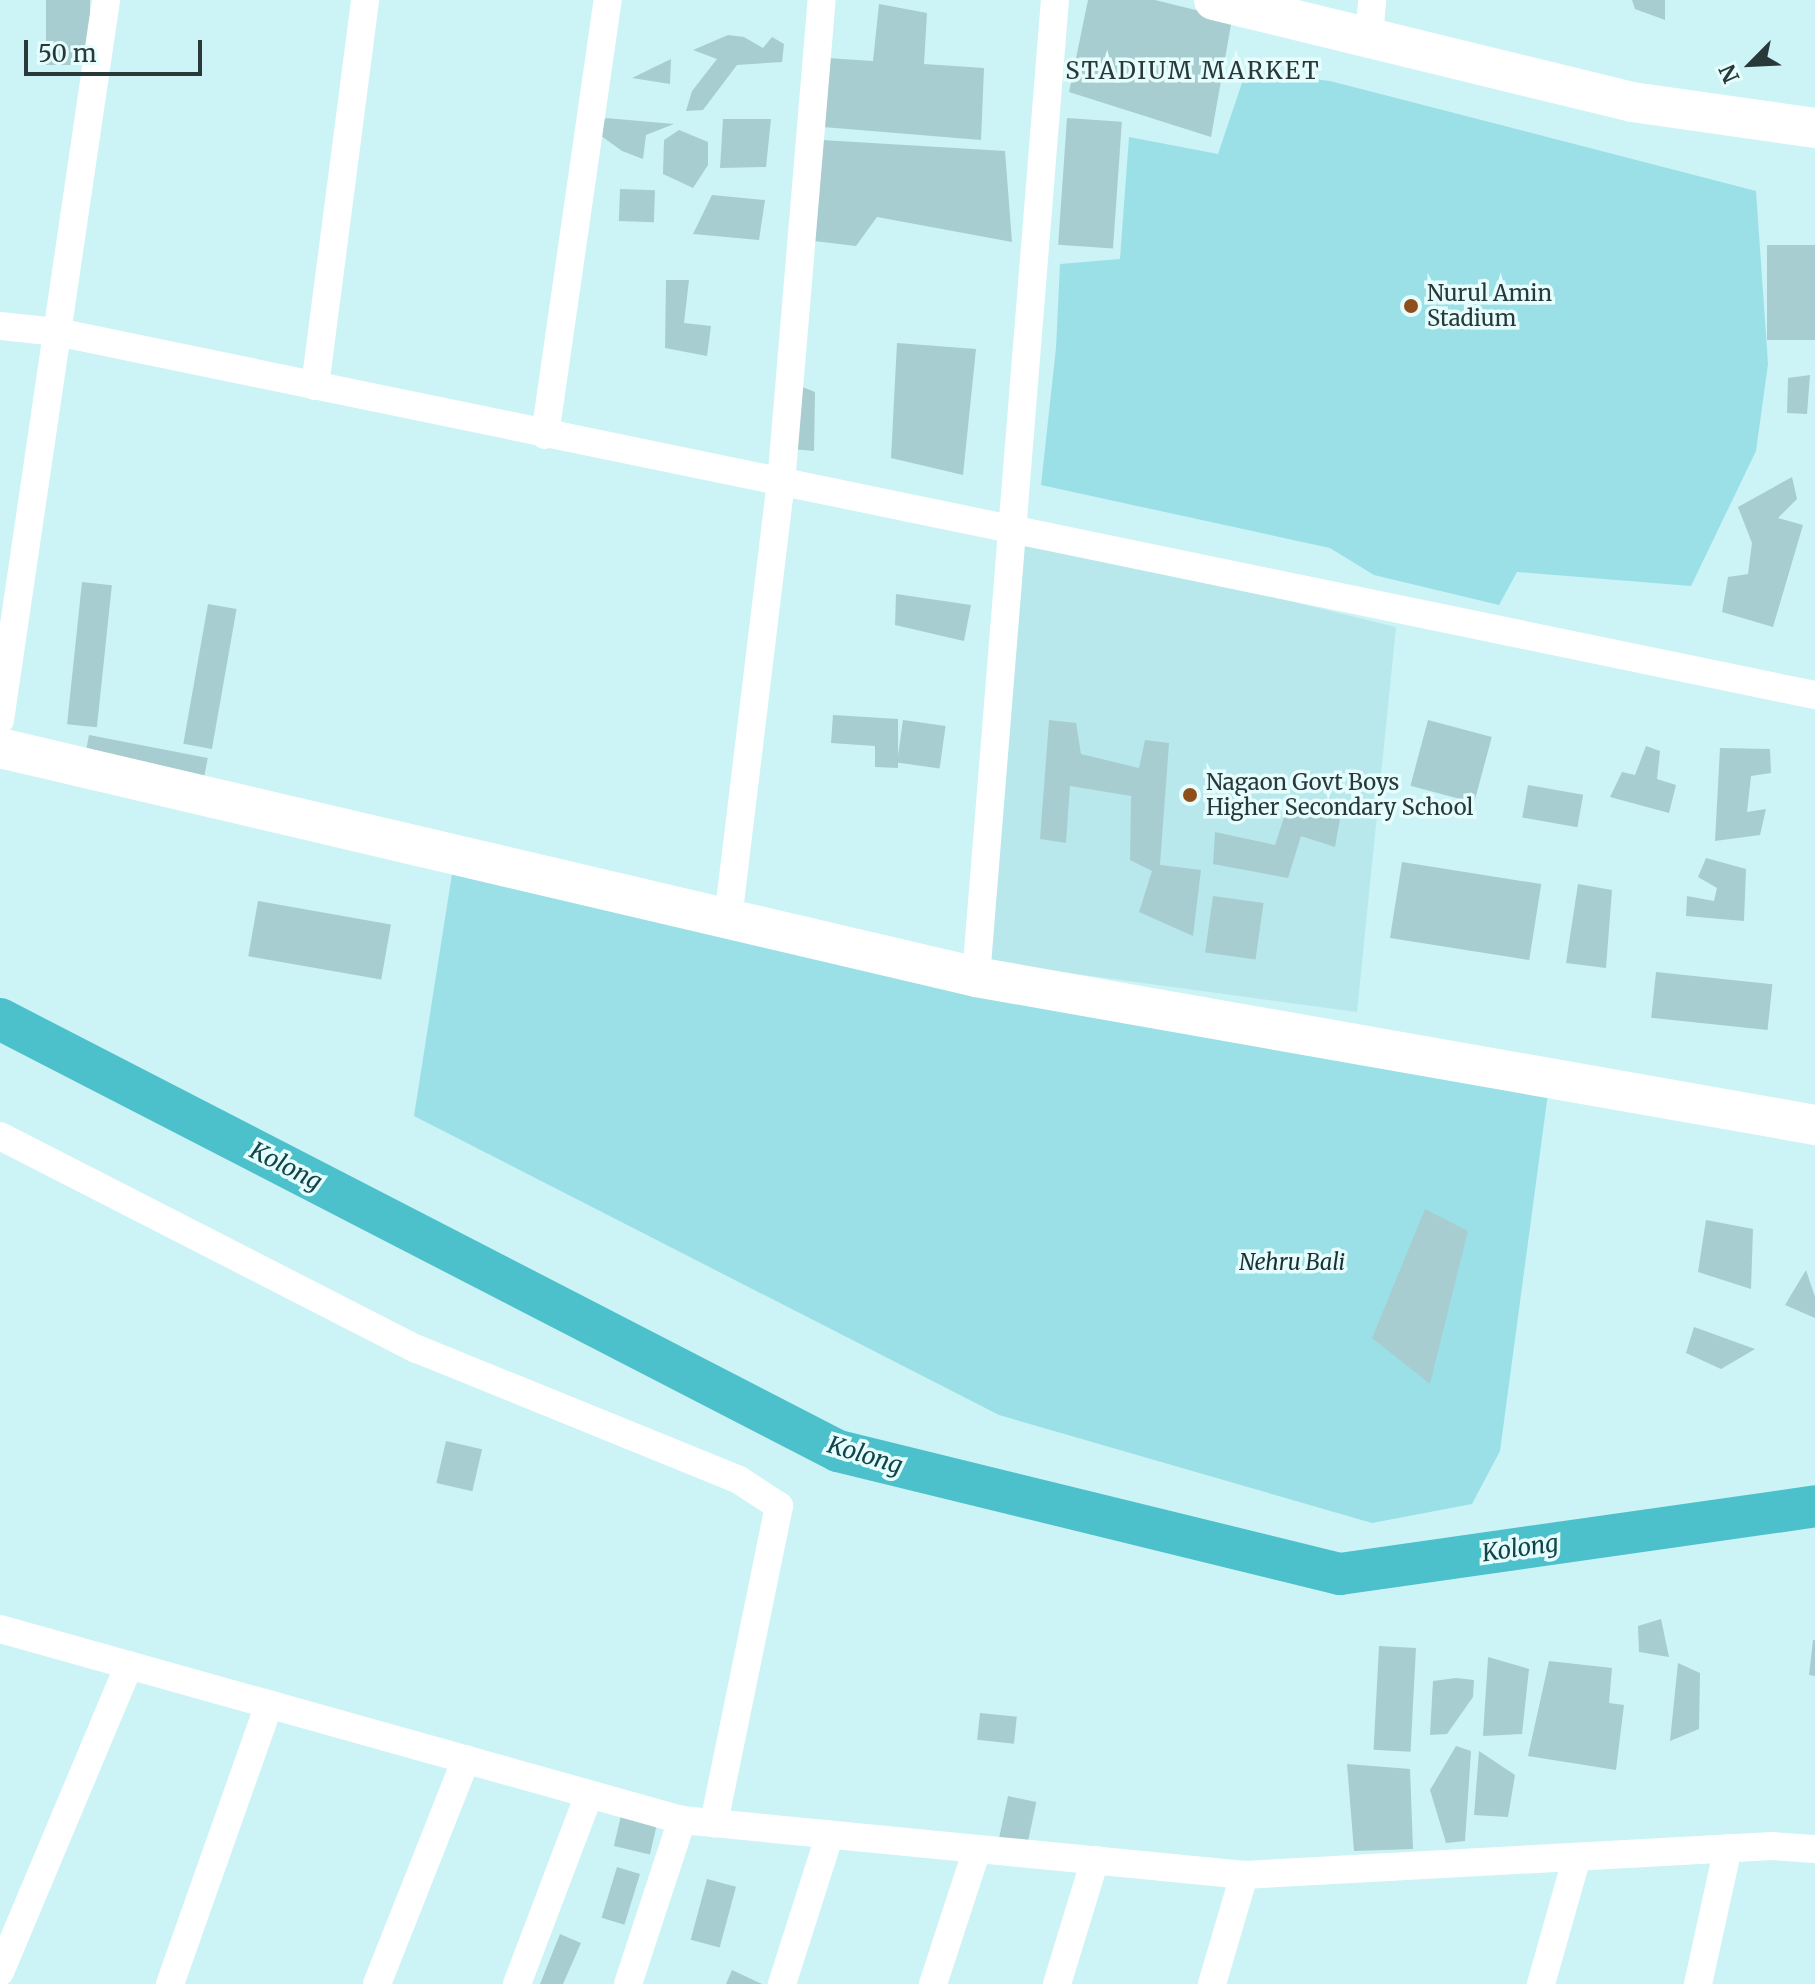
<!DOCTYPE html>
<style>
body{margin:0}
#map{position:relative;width:1815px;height:1984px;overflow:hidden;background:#ccf3f6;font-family:Merriweather,serif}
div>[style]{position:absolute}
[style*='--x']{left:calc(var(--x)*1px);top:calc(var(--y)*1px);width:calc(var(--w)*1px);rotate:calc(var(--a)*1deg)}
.built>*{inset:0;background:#b8e8ec}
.green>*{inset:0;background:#9be0e6}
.river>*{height:42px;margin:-21px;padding:0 21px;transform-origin:21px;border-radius:21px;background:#4cc1cb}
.building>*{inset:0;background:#a8cdd0;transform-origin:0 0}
.street>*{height:28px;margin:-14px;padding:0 14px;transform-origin:14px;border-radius:14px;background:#fff}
.secondary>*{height:40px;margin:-20px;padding:0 20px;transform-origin:20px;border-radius:20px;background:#fff}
.dots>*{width:22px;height:22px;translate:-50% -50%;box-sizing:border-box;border:4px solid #e6fdfe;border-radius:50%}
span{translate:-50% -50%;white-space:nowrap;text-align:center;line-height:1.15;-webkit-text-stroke:7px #e6fdfe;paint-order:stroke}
.poi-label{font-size:22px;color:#293839}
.left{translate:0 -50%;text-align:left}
.park-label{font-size:22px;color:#1b3032;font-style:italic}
.neighbourhood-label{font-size:24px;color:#293839;letter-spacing:2px}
.water-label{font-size:24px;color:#11454a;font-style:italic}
.north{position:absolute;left:1711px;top:24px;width:80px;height:80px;-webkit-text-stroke:6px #e6fdfe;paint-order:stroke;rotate:246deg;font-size:22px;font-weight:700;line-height:32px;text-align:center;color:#293839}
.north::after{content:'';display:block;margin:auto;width:28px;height:36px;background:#293839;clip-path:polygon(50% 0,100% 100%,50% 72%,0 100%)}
.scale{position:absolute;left:24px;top:40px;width:178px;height:36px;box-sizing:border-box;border:4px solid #293839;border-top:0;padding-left:10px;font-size:24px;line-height:28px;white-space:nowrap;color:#293839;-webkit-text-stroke:6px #e6fdfe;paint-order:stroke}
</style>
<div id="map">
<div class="built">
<i style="clip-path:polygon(1022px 546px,1163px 570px,1396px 627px,1357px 1012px,989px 962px)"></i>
</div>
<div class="green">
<i style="clip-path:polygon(1246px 71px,1330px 81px,1756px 191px,1768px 364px,1756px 451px,1691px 586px,1517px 572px,1499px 605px,1374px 575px,1330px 548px,1041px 485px,1056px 348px,1060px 264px,1120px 259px,1129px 137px,1218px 154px)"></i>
<i style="clip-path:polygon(455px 855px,1550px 1078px,1500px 1451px,1472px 1504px,1372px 1523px,999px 1415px,414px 1116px)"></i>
</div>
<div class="river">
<i style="--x:0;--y:1019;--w:943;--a:27.27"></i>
<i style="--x:838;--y:1451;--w:517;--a:13.77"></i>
<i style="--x:1340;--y:1574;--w:480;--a:-8.1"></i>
</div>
<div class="building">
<i style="left:46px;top:0;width:44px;height:65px"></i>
<i style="clip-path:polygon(1088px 0,1155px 0,1232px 19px,1211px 137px,1069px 92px)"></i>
<i style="clip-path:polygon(1632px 0,1665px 0,1665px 20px,1635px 9px)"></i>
<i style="clip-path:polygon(879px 4px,927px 13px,924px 64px,984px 68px,981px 140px,823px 127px,827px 58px,873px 61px)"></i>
<i style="clip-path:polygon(728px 35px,744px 37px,763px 48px,772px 37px,784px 44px,782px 62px,737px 65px,703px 110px,686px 111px,692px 91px,717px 59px,693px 50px)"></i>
<i style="clip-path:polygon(671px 59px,670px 84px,632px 78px)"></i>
<i style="clip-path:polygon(606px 118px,674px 124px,646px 135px,643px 159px,622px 151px,593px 130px)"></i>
<i style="left:1067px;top:118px;width:55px;height:127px;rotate:4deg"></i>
<i style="clip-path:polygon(723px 119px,771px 119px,766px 167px,720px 168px)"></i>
<i style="clip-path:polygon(679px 130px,708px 142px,708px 165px,693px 188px,663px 174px,664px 140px)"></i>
<i style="clip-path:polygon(822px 140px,1005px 151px,1012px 242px,877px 217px,856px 246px,814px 241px)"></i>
<i style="left:620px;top:189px;width:35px;height:32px;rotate:2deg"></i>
<i style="clip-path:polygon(712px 195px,765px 200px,759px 240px,693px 234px)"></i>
<i style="left:1815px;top:245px;width:95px;height:48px;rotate:90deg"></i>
<i style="clip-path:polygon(666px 280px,689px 280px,684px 323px,711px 326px,707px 356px,665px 348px)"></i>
<i style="clip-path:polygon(897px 343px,976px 349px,963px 475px,891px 458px)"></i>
<i style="clip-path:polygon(1810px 375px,1807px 414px,1787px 413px,1788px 378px)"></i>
<i style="clip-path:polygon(797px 385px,815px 392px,814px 451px,792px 449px)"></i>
<i style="clip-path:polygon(1792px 477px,1797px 499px,1778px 518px,1803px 525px,1773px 627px,1722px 612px,1728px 577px,1748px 574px,1752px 543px,1738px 507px)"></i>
<i style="left:82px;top:582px;width:30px;height:143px;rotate:6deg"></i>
<i style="clip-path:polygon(896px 594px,971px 605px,964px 641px,895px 625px)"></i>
<i style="left:208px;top:604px;width:29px;height:142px;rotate:10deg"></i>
<i style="clip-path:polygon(833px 715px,898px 719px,898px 768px,875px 767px,875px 746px,831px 743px)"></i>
<i style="left:903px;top:720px;width:43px;height:43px;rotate:8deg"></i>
<i style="clip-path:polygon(1049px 720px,1076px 723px,1081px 754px,1139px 768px,1145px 740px,1169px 743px,1160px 865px,1201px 870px,1193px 936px,1139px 912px,1152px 871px,1130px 860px,1131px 796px,1070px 786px,1066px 843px,1040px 839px)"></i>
<i style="left:1428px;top:720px;width:66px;height:68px;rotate:15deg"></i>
<i style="left:89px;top:735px;width:121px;height:26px;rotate:11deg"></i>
<i style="clip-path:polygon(1646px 746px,1660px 751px,1657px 779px,1676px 785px,1669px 813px,1610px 797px,1622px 772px,1635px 775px)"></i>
<i style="clip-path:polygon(1720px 748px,1770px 749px,1771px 773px,1751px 776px,1747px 812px,1766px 809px,1760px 835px,1715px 841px)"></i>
<i style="left:1528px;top:785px;width:56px;height:33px;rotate:10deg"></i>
<i style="clip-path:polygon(1287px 808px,1340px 819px,1335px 847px,1301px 836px,1288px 878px,1213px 864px,1215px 832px,1275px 845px)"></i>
<i style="clip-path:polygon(1706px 858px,1746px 869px,1744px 921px,1686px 916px,1687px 896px,1714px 901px,1717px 888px,1698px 877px)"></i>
<i style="left:1402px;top:862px;width:141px;height:77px;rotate:9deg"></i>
<i style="clip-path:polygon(1578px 884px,1612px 890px,1606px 968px,1566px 963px)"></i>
<i style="left:1213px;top:896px;width:51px;height:57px;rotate:8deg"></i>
<i style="left:258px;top:901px;width:135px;height:56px;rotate:10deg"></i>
<i style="left:1656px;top:972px;width:117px;height:46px;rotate:6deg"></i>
<i style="clip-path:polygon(1425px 1209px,1468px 1231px,1430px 1384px,1372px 1338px)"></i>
<i style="clip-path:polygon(1706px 1220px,1753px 1229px,1751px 1289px,1698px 1272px)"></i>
<i style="clip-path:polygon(1806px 1270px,1815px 1297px,1815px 1318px,1785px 1305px)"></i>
<i style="clip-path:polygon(1694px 1327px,1755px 1349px,1721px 1369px,1686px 1353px)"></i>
<i style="left:446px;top:1441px;width:37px;height:43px;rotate:13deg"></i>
<i style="clip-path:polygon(1661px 1619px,1669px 1657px,1639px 1652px,1638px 1626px)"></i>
<i style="clip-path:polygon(1813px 1640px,1815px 1640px,1815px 1676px,1809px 1675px)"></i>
<i style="left:1379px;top:1646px;width:37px;height:104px;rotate:3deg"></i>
<i style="clip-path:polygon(1488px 1657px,1529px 1669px,1522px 1734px,1483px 1736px)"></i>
<i style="clip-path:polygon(1549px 1661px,1612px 1668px,1609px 1703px,1624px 1705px,1616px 1770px,1528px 1756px)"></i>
<i style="clip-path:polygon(1678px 1663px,1700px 1673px,1699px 1729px,1670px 1741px)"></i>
<i style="clip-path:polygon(1456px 1678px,1474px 1680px,1473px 1697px,1447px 1734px,1430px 1735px,1433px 1681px)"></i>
<i style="left:980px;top:1713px;width:37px;height:27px;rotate:6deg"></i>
<i style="clip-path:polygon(1456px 1746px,1471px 1751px,1465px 1841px,1446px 1843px,1430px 1790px)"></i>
<i style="clip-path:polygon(1479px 1751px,1515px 1775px,1508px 1817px,1474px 1815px)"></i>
<i style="clip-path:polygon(1347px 1764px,1410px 1769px,1413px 1849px,1354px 1851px)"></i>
<i style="left:1008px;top:1796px;width:29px;height:47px;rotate:12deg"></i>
<i style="left:622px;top:1811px;width:37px;height:36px;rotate:13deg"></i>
<i style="left:617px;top:1867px;width:24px;height:53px;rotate:17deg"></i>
<i style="left:707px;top:1879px;width:30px;height:63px;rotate:15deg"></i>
<i style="clip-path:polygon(560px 1934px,581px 1943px,563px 1984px,540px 1984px)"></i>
<i style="clip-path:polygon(732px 1970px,762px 1984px,726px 1984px)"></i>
</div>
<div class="street">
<i style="--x:1369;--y:37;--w:37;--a:-85"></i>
<i style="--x:0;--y:326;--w:57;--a:6"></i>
<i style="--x:57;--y:332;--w:1795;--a:11.67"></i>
<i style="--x:315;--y:386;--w:389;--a:-82.6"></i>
<i style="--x:545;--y:435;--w:440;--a:-81.8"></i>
<i style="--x:0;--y:720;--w:728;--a:-81.62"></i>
<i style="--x:728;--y:919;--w:438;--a:-83.1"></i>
<i style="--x:781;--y:484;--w:486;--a:-85.2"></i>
<i style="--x:976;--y:977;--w:980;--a:-85.38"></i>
<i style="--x:0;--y:1136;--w:468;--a:27.1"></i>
<i style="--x:417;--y:1349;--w:348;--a:22.1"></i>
<i style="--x:739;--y:1480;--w:48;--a:33"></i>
<i style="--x:779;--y:1506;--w:324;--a:101.6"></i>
<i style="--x:0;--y:1629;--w:708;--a:15.65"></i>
<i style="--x:682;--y:1820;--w:565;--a:5.59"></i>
<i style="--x:1244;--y:1875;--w:529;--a:-3.14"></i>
<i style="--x:1772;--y:1846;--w:43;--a:4"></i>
<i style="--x:0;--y:1972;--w:333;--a:-67.2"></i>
<i style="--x:170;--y:1984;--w:297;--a:-70.5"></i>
<i style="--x:377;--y:1984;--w:242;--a:-68.4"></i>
<i style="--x:517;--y:1984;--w:203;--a:-69.2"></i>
<i style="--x:628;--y:1984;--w:173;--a:-71.8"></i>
<i style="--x:782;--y:1984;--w:157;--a:-72.3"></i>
<i style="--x:933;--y:1984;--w:142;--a:-71.9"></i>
<i style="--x:1057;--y:1984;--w:130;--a:-73"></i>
<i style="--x:1212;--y:1984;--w:114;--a:-73.6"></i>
<i style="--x:1541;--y:1984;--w:132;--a:-74.2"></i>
<i style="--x:1698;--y:1984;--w:139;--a:-77.6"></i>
</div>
<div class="secondary">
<i style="--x:1214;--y:0;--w:430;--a:13.7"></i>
<i style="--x:1632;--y:102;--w:185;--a:8.1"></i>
<i style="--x:0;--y:748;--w:1003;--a:13.2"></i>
<i style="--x:976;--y:977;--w:852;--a:10"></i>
</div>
<div class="dots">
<i style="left:1411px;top:306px;background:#904e1d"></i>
<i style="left:1190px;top:795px;background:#904e1d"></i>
</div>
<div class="poi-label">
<span class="left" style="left:1427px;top:306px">Nurul Amin<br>Stadium</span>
<span class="left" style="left:1206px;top:795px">Nagaon Govt Boys<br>Higher Secondary School</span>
</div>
<div class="park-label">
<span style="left:1292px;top:1263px">Nehru Bali</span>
</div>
<div class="neighbourhood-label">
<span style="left:1193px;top:71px">STADIUM MARKET</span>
</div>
<div class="water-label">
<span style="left:286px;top:1166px;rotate:27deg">Kolong</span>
<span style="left:865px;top:1455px;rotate:17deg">Kolong</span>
<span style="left:1520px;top:1548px;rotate:-8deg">Kolong</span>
</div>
<div class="north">N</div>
<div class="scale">50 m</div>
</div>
